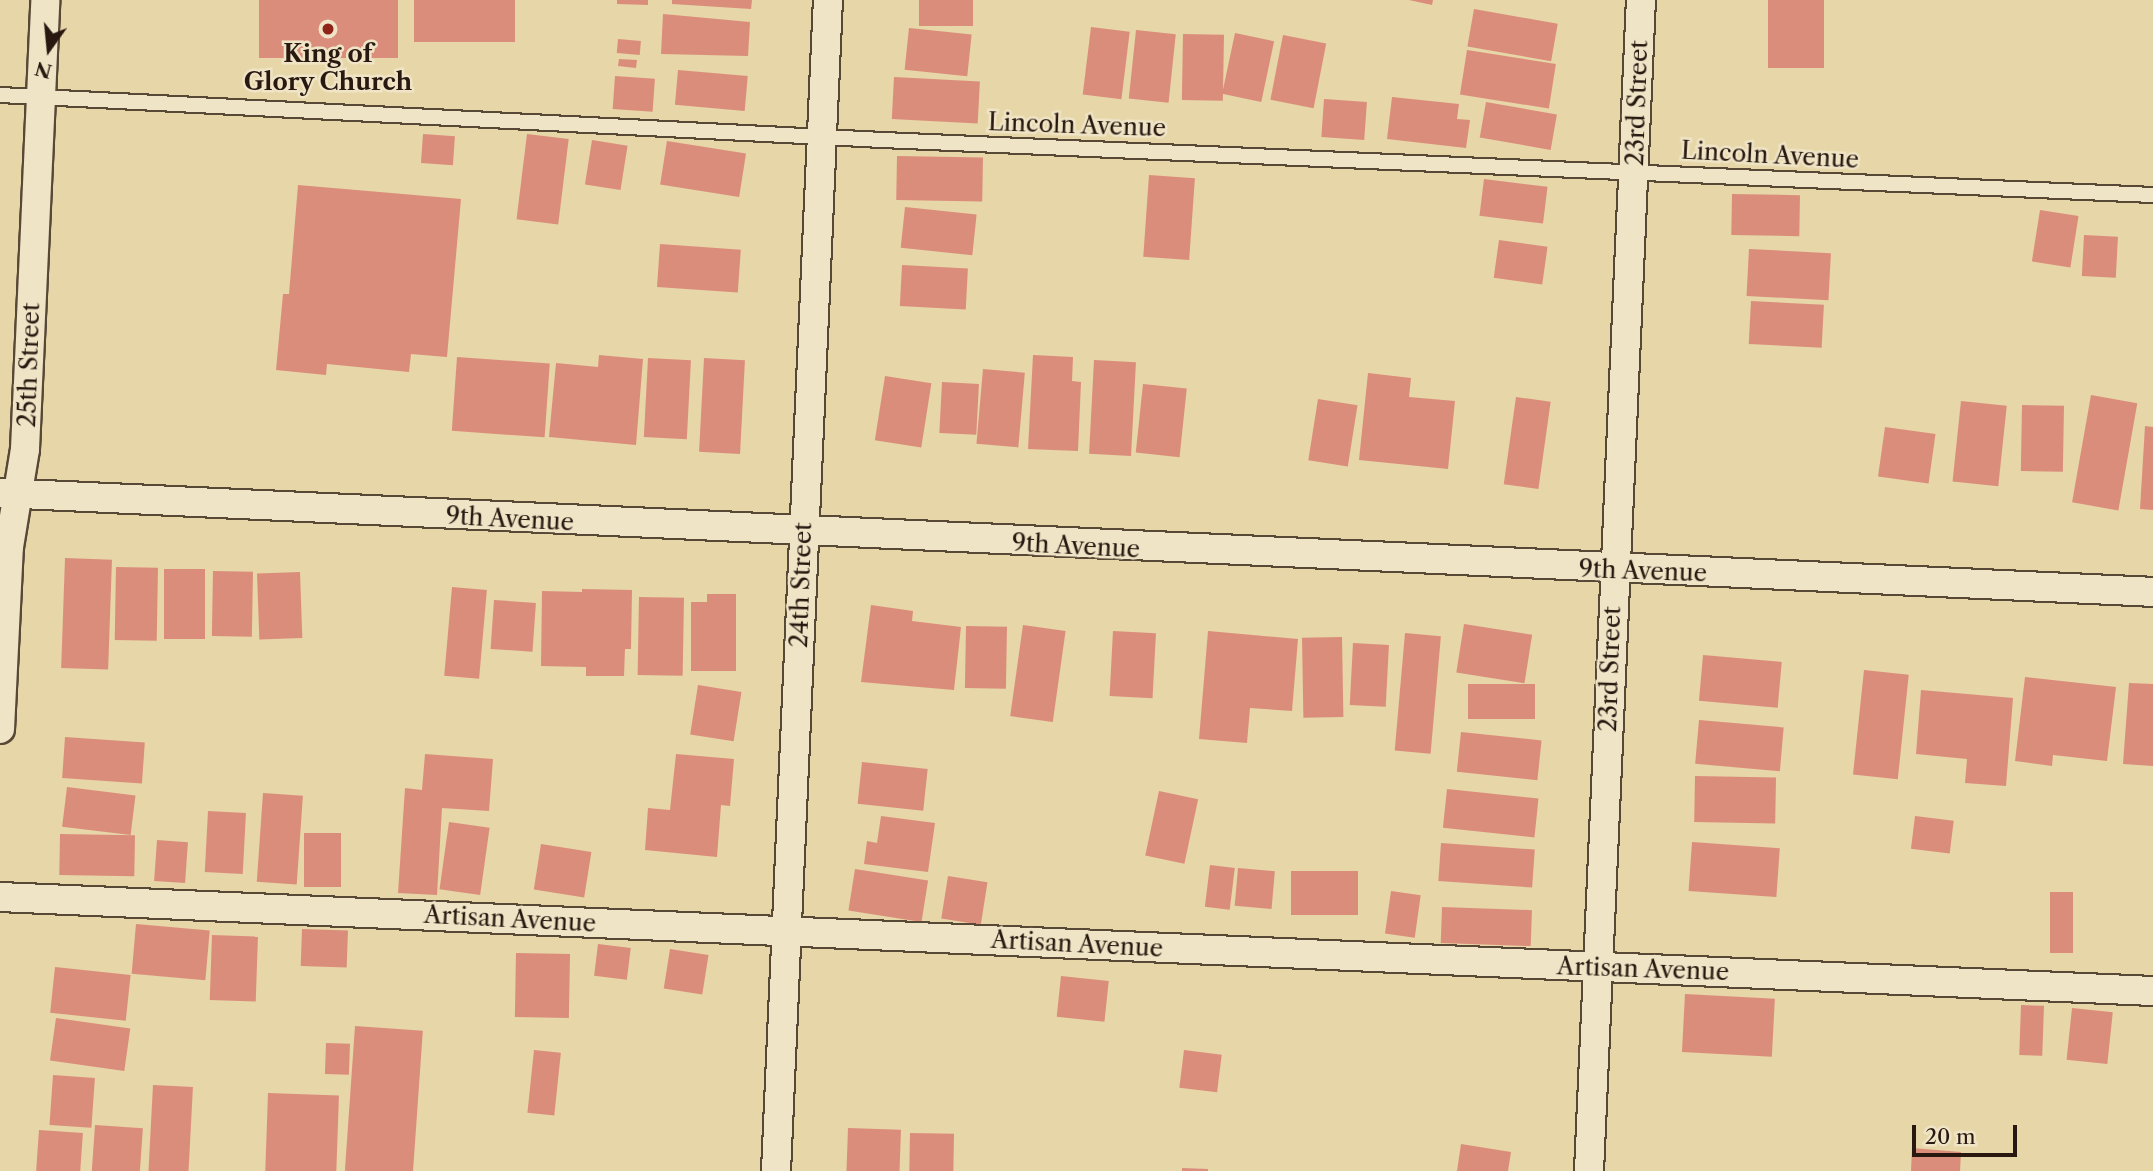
<!DOCTYPE html>
<style>
body{margin:0}
#map{position:relative;width:2153px;height:1171px;overflow:hidden;background:#e7d6a7;font-family:"Libre Caslon Text",serif}
div>[style]{position:absolute}
[style*='--x']{left:calc(var(--x)*1px);top:calc(var(--y)*1px);width:calc(var(--w)*1px);rotate:calc(var(--a)*1deg)}
.building>*{inset:0;background:#db8d7c;transform-origin:0 0}
.roads{filter:drop-shadow(2px 0 #584836) drop-shadow(-2px 0 #584836) drop-shadow(0 2px #584836) drop-shadow(0 -2px #584836)}
.service>*{height:14px;margin:-7px;padding:0 7px;transform-origin:7px;border-radius:7px;background:#efe4c6}
.minor>*{height:28px;margin:-14px;padding:0 14px;transform-origin:14px;border-radius:14px;background:#efe4c6}
.dots>*{width:19px;height:19px;translate:-50% -50%;box-sizing:border-box;border:4px solid #efe4c6;border-radius:50%}
span{translate:-50% -50%;white-space:nowrap;text-align:center;line-height:1.15;-webkit-text-stroke:5px #efe4c6;paint-order:stroke}
.poi-label{font-size:24px;color:#281810;font-weight:700}
.street-label{font-size:24px;color:#281810}
.north{position:absolute;left:14px;top:14px;width:70px;height:70px;-webkit-text-stroke:5px #efe4c6;paint-order:stroke;rotate:195deg;font-size:19px;font-weight:700;line-height:28px;text-align:center;color:#281810}
.north::after{content:'';display:block;margin:auto;width:24px;height:32px;background:#281810;clip-path:polygon(50% 0,100% 100%,50% 72%,0 100%)}
.scale{position:absolute;left:1912px;top:1125px;width:105px;height:32px;box-sizing:border-box;border:4px solid #281810;border-top:0;padding-left:9px;font-size:21px;line-height:24px;white-space:nowrap;color:#281810;-webkit-text-stroke:5px #efe4c6;paint-order:stroke}
</style>
<div id="map">
<div class="building">
<i style="left:259px;top:0;width:139px;height:58px"></i>
<i style="left:414px;top:0;width:101px;height:42px"></i>
<i style="clip-path:polygon(617px 0,648px 0,648px 5px,617px 4px)"></i>
<i style="clip-path:polygon(672px 0,752px 0,751px 9px,672px 4px)"></i>
<i style="left:919px;top:0;width:54px;height:26px"></i>
<i style="clip-path:polygon(1409px 0,1433px 0,1432px 5px)"></i>
<i style="left:1768px;top:0;width:56px;height:68px"></i>
<i style="left:1474px;top:9px;width:85px;height:38px;rotate:10deg"></i>
<i style="clip-path:polygon(663px 14px,750px 22px,748px 56px,661px 54px)"></i>
<i style="left:1091px;top:27px;width:39px;height:68px;rotate:7deg"></i>
<i style="left:909px;top:28px;width:63px;height:42px;rotate:6deg"></i>
<i style="left:1136px;top:30px;width:40px;height:69px;rotate:6deg"></i>
<i style="left:1235px;top:33px;width:40px;height:62px;rotate:12deg"></i>
<i style="left:1183px;top:34px;width:41px;height:66px;rotate:1deg"></i>
<i style="left:1283px;top:35px;width:44px;height:66px;rotate:11deg"></i>
<i style="left:618px;top:39px;width:23px;height:14px;rotate:5deg"></i>
<i style="left:1467px;top:50px;width:90px;height:45px;rotate:9deg"></i>
<i style="clip-path:polygon(619px 59px,637px 60px,636px 68px,618px 66px)"></i>
<i style="left:678px;top:70px;width:70px;height:35px;rotate:5deg"></i>
<i style="left:615px;top:76px;width:40px;height:33px;rotate:4deg"></i>
<i style="left:894px;top:77px;width:86px;height:42px;rotate:3deg"></i>
<i style="clip-path:polygon(1392px 97px,1459px 104px,1457px 119px,1470px 120px,1466px 148px,1387px 139px)"></i>
<i style="left:1324px;top:99px;width:43px;height:38px;rotate:4deg"></i>
<i style="left:1486px;top:102px;width:72px;height:36px;rotate:10deg"></i>
<i style="left:423px;top:134px;width:32px;height:29px;rotate:4deg"></i>
<i style="left:527px;top:134px;width:42px;height:86px;rotate:7deg"></i>
<i style="left:592px;top:140px;width:36px;height:45px;rotate:9deg"></i>
<i style="left:667px;top:141px;width:80px;height:44px;rotate:9deg"></i>
<i style="left:897px;top:156px;width:86px;height:44px;rotate:1deg"></i>
<i style="left:1149px;top:175px;width:46px;height:82px;rotate:4deg"></i>
<i style="left:1484px;top:179px;width:64px;height:37px;rotate:7deg"></i>
<i style="clip-path:polygon(298px 185px,461px 199px,447px 357px,411px 354px,409px 372px,327px 364px,326px 375px,276px 370px,283px 294px,289px 294px)"></i>
<i style="left:1732px;top:194px;width:68px;height:41px;rotate:1deg"></i>
<i style="left:905px;top:207px;width:72px;height:41px;rotate:6deg"></i>
<i style="left:2040px;top:210px;width:39px;height:52px;rotate:9deg"></i>
<i style="left:2084px;top:235px;width:34px;height:41px;rotate:3deg"></i>
<i style="left:1499px;top:240px;width:49px;height:38px;rotate:8deg"></i>
<i style="left:660px;top:244px;width:81px;height:43px;rotate:4deg"></i>
<i style="left:1749px;top:249px;width:82px;height:47px;rotate:3deg"></i>
<i style="left:902px;top:265px;width:66px;height:41px;rotate:3deg"></i>
<i style="left:1751px;top:301px;width:73px;height:43px;rotate:3deg"></i>
<i style="clip-path:polygon(599px 355px,643px 359px,636px 445px,549px 437px,556px 363px,598px 367px)"></i>
<i style="clip-path:polygon(1033px 355px,1073px 357px,1072px 381px,1081px 382px,1078px 451px,1028px 449px)"></i>
<i style="left:457px;top:357px;width:93px;height:74px;rotate:4deg"></i>
<i style="left:648px;top:358px;width:43px;height:79px;rotate:3deg"></i>
<i style="left:704px;top:358px;width:41px;height:94px;rotate:3deg"></i>
<i style="left:1094px;top:360px;width:42px;height:94px;rotate:3deg"></i>
<i style="left:983px;top:369px;width:42px;height:75px;rotate:5deg"></i>
<i style="clip-path:polygon(1368px 373px,1411px 378px,1409px 397px,1455px 401px,1448px 469px,1359px 460px)"></i>
<i style="left:885px;top:376px;width:47px;height:65px;rotate:9deg"></i>
<i style="left:942px;top:382px;width:37px;height:51px;rotate:3deg"></i>
<i style="left:1143px;top:384px;width:44px;height:69px;rotate:6deg"></i>
<i style="left:2091px;top:395px;width:47px;height:109px;rotate:10deg"></i>
<i style="left:1516px;top:397px;width:35px;height:88px;rotate:8deg"></i>
<i style="left:1318px;top:399px;width:40px;height:62px;rotate:9deg"></i>
<i style="left:1961px;top:401px;width:46px;height:81px;rotate:6deg"></i>
<i style="left:2022px;top:405px;width:42px;height:66px;rotate:1deg"></i>
<i style="clip-path:polygon(2145px 426px,2153px 427px,2153px 510px,2140px 509px)"></i>
<i style="left:1885px;top:427px;width:51px;height:50px;rotate:8deg"></i>
<i style="left:65px;top:558px;width:47px;height:110px;rotate:2deg"></i>
<i style="left:116px;top:567px;width:42px;height:73px;rotate:1deg"></i>
<i style="left:164px;top:569px;width:41px;height:70px"></i>
<i style="left:213px;top:571px;width:40px;height:65px;rotate:1deg"></i>
<i style="left:300px;top:572px;width:66px;height:43px;rotate:88deg"></i>
<i style="left:452px;top:587px;width:35px;height:89px;rotate:5deg"></i>
<i style="clip-path:polygon(582px 589px,632px 590px,631px 649px,625px 649px,624px 676px,586px 676px,586px 667px,541px 666px,542px 591px,582px 592px)"></i>
<i style="clip-path:polygon(707px 594px,736px 594px,736px 671px,691px 671px,691px 602px,707px 602px)"></i>
<i style="left:639px;top:597px;width:45px;height:78px;rotate:1deg"></i>
<i style="left:494px;top:600px;width:42px;height:49px;rotate:4deg"></i>
<i style="clip-path:polygon(871px 605px,913px 611px,912px 621px,961px 627px,954px 690px,861px 682px)"></i>
<i style="left:1464px;top:624px;width:69px;height:49px;rotate:9deg"></i>
<i style="left:1023px;top:625px;width:43px;height:92px;rotate:8deg"></i>
<i style="left:966px;top:626px;width:41px;height:62px;rotate:1deg"></i>
<i style="left:1113px;top:631px;width:43px;height:65px;rotate:3deg"></i>
<i style="clip-path:polygon(1208px 631px,1298px 639px,1292px 711px,1250px 708px,1247px 743px,1199px 739px)"></i>
<i style="left:1405px;top:633px;width:36px;height:118px;rotate:5deg"></i>
<i style="left:1342px;top:637px;width:80px;height:40px;rotate:89deg"></i>
<i style="left:1353px;top:643px;width:36px;height:62px;rotate:3deg"></i>
<i style="left:1703px;top:655px;width:79px;height:46px;rotate:5deg"></i>
<i style="left:1864px;top:670px;width:45px;height:105px;rotate:6deg"></i>
<i style="clip-path:polygon(2025px 677px,2116px 687px,2107px 761px,2053px 755px,2052px 766px,2015px 761px)"></i>
<i style="clip-path:polygon(2129px 683px,2153px 684px,2153px 766px,2123px 764px)"></i>
<i style="left:1468px;top:684px;width:67px;height:35px"></i>
<i style="left:698px;top:685px;width:44px;height:50px;rotate:9deg"></i>
<i style="clip-path:polygon(1921px 690px,2013px 698px,2006px 786px,1965px 783px,1967px 759px,1916px 754px)"></i>
<i style="left:1699px;top:720px;width:85px;height:44px;rotate:5deg"></i>
<i style="left:1461px;top:732px;width:81px;height:40px;rotate:6deg"></i>
<i style="left:65px;top:737px;width:80px;height:41px;rotate:4deg"></i>
<i style="clip-path:polygon(425px 754px,493px 759px,489px 811px,442px 808px,437px 895px,398px 893px,405px 788px,422px 790px)"></i>
<i style="clip-path:polygon(676px 754px,734px 759px,730px 806px,721px 805px,717px 857px,645px 850px,648px 808px,670px 810px)"></i>
<i style="left:862px;top:762px;width:66px;height:42px;rotate:6deg"></i>
<i style="left:1695px;top:776px;width:81px;height:46px;rotate:1deg"></i>
<i style="left:67px;top:787px;width:69px;height:40px;rotate:7deg"></i>
<i style="left:1447px;top:789px;width:92px;height:39px;rotate:6deg"></i>
<i style="left:1159px;top:791px;width:40px;height:66px;rotate:12deg"></i>
<i style="left:263px;top:793px;width:40px;height:89px;rotate:4deg"></i>
<i style="left:208px;top:811px;width:38px;height:61px;rotate:3deg"></i>
<i style="clip-path:polygon(881px 816px,935px 823px,928px 872px,864px 864px,867px 841px,877px 843px)"></i>
<i style="left:1915px;top:816px;width:39px;height:33px;rotate:7deg"></i>
<i style="left:449px;top:822px;width:41px;height:68px;rotate:8deg"></i>
<i style="left:304px;top:833px;width:37px;height:54px"></i>
<i style="left:60px;top:834px;width:75px;height:41px;rotate:1deg"></i>
<i style="left:157px;top:840px;width:31px;height:41px;rotate:4deg"></i>
<i style="left:1692px;top:842px;width:88px;height:49px;rotate:4deg"></i>
<i style="left:1441px;top:843px;width:94px;height:38px;rotate:4deg"></i>
<i style="left:541px;top:844px;width:51px;height:46px;rotate:9deg"></i>
<i style="left:1210px;top:865px;width:25px;height:42px;rotate:7deg"></i>
<i style="left:1238px;top:868px;width:37px;height:38px;rotate:5deg"></i>
<i style="left:855px;top:869px;width:74px;height:42px;rotate:9deg"></i>
<i style="left:1291px;top:871px;width:67px;height:44px"></i>
<i style="left:948px;top:876px;width:40px;height:43px;rotate:9deg"></i>
<i style="left:1391px;top:891px;width:30px;height:43px;rotate:8deg"></i>
<i style="left:2050px;top:892px;width:23px;height:61px"></i>
<i style="left:1442px;top:907px;width:90px;height:36px;rotate:2deg"></i>
<i style="left:136px;top:924px;width:74px;height:50px;rotate:5deg"></i>
<i style="left:302px;top:929px;width:46px;height:37px;rotate:2deg"></i>
<i style="left:212px;top:935px;width:46px;height:65px;rotate:2deg"></i>
<i style="left:598px;top:944px;width:33px;height:32px;rotate:7deg"></i>
<i style="left:670px;top:949px;width:39px;height:40px;rotate:9deg"></i>
<i style="left:516px;top:953px;width:54px;height:64px;rotate:1deg"></i>
<i style="left:55px;top:967px;width:76px;height:46px;rotate:6deg"></i>
<i style="left:1061px;top:976px;width:48px;height:41px;rotate:6deg"></i>
<i style="left:1685px;top:994px;width:90px;height:58px;rotate:3deg"></i>
<i style="left:2021px;top:1005px;width:23px;height:50px;rotate:2deg"></i>
<i style="left:2072px;top:1008px;width:41px;height:52px;rotate:6deg"></i>
<i style="left:56px;top:1018px;width:75px;height:43px;rotate:8deg"></i>
<i style="left:355px;top:1026px;width:68px;height:145px;rotate:4deg"></i>
<i style="left:326px;top:1043px;width:24px;height:31px;rotate:2deg"></i>
<i style="left:534px;top:1050px;width:27px;height:63px;rotate:6deg"></i>
<i style="left:1184px;top:1050px;width:38px;height:38px;rotate:7deg"></i>
<i style="left:53px;top:1075px;width:42px;height:50px;rotate:4deg"></i>
<i style="left:153px;top:1085px;width:40px;height:86px;rotate:3deg"></i>
<i style="left:268px;top:1093px;width:71px;height:78px;rotate:2deg"></i>
<i style="left:95px;top:1125px;width:48px;height:46px;rotate:4deg"></i>
<i style="left:848px;top:1128px;width:53px;height:43px;rotate:2deg"></i>
<i style="left:39px;top:1130px;width:44px;height:41px;rotate:4deg"></i>
<i style="left:910px;top:1133px;width:44px;height:38px;rotate:1deg"></i>
<i style="clip-path:polygon(1461px 1144px,1511px 1152px,1508px 1171px,1457px 1171px)"></i>
<i style="clip-path:polygon(1912px 1148px,1961px 1152px,1960px 1171px,1911px 1171px)"></i>
<i style="clip-path:polygon(1182px 1168px,1208px 1169px,1208px 1171px,1182px 1171px)"></i>
</div>
<div class="roads">
<div class="service">
<i style="--x:0;--y:95;--w:884;--a:2.92"></i>
<i style="--x:883;--y:140;--w:1271;--a:2.48"></i>
</div>
<div class="minor">
<i style="--x:0;--y:493;--w:2155;--a:2.63"></i>
<i style="--x:0;--y:729;--w:182;--a:-87.2"></i>
<i style="--x:9;--y:547;--w:99;--a:-80.7"></i>
<i style="--x:25;--y:449;--w:449;--a:-87.4"></i>
<i style="--x:0;--y:897;--w:2155;--a:2.5"></i>
<i style="--x:776;--y:1171;--w:1172;--a:-87.46"></i>
<i style="--x:1589;--y:1171;--w:1172;--a:-87.46"></i>
</div>
</div>
<div class="dots">
<i style="left:328px;top:29px;background:#8f2418"></i>
</div>
<div class="poi-label">
<span style="left:328px;top:68px">King of<br>Glory Church</span>
</div>
<div class="street-label">
<span style="left:1637px;top:103px;rotate:-88deg">23rd Street</span>
<span style="left:1077px;top:125px;rotate:2deg">Lincoln Avenue</span>
<span style="left:1770px;top:155px;rotate:3deg">Lincoln Avenue</span>
<span style="left:29px;top:365px;rotate:-88deg">25th Street</span>
<span style="left:510px;top:519px;rotate:3deg">9th Avenue</span>
<span style="left:1076px;top:546px;rotate:3deg">9th Avenue</span>
<span style="left:1643px;top:571px;rotate:2deg">9th Avenue</span>
<span style="left:801px;top:585px;rotate:-88deg">24th Street</span>
<span style="left:1610px;top:669px;rotate:-88deg">23rd Street</span>
<span style="left:510px;top:919px;rotate:3deg">Artisan Avenue</span>
<span style="left:1077px;top:944px;rotate:3deg">Artisan Avenue</span>
<span style="left:1643px;top:969px;rotate:2deg">Artisan Avenue</span>
</div>
<div class="north">N</div>
<div class="scale">20 m</div>
</div>
